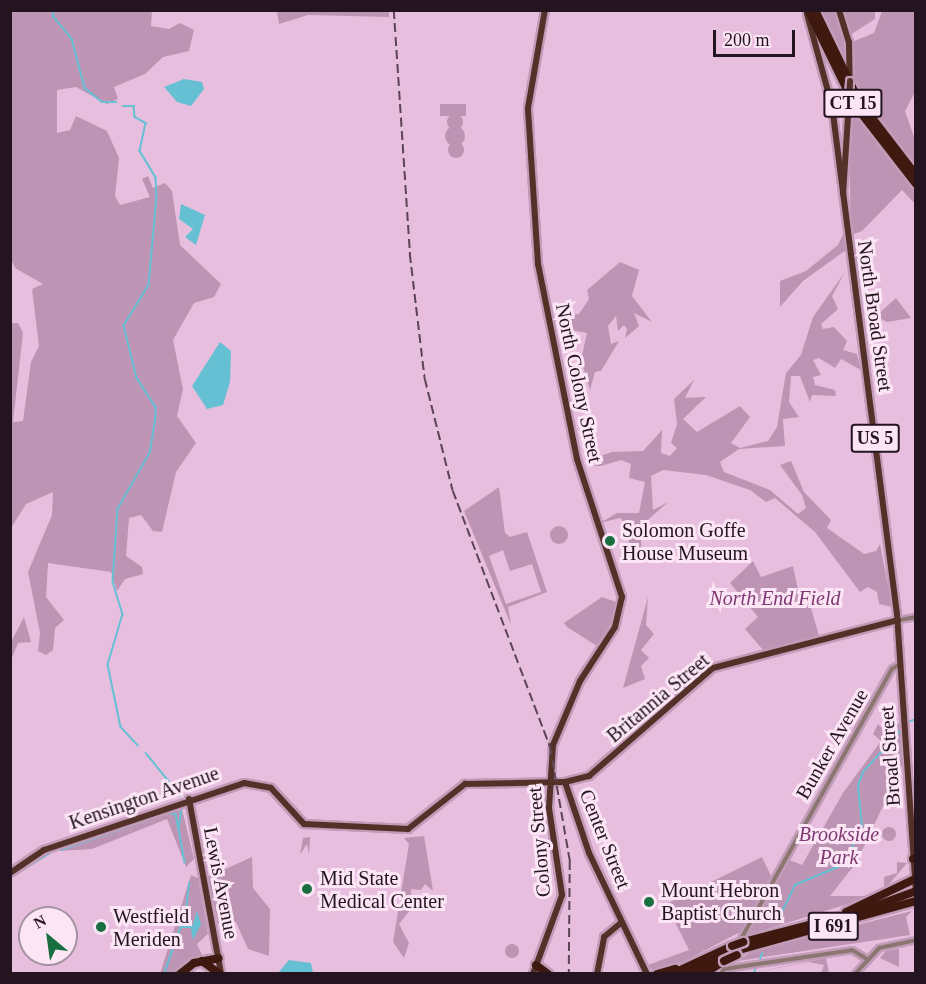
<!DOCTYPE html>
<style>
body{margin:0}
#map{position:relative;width:926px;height:984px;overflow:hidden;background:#e8bede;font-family:Georgia,serif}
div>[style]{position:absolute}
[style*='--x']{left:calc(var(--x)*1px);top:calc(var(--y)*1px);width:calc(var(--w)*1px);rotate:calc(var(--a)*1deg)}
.green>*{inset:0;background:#bd94b3;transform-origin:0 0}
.round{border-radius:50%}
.water>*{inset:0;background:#66c0d4}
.stream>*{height:1.5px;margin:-0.75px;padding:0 0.75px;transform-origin:0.75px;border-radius:0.75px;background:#66c0d4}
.roads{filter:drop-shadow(2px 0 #c19cb8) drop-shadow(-2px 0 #c19cb8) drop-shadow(0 2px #c19cb8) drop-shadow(0 -2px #c19cb8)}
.minor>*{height:4px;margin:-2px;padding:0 2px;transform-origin:2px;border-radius:2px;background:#8c7671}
.major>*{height:6px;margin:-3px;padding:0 3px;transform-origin:3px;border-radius:3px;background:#543128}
.highway>*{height:8px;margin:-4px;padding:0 4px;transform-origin:4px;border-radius:4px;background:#3f180f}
.rail>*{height:1.5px;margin-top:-0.75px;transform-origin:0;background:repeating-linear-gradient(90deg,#5a4455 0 9px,transparent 0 13.5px)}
.bridges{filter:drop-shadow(2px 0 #c19cb8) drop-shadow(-2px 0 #c19cb8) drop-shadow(0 2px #c19cb8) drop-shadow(0 -2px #c19cb8)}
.major-bridge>*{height:6px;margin:-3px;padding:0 3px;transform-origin:3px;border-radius:3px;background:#543128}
.highway-bridge>*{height:8px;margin:-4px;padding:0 4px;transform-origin:4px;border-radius:4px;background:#3f180f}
.dots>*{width:16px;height:16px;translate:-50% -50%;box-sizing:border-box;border:3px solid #fce6f6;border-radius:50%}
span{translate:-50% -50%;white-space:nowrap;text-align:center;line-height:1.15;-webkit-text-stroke:6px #fce6f6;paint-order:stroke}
.shield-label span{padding:2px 4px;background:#fce6f6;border:2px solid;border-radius:4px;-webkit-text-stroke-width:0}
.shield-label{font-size:18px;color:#23141f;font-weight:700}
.street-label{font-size:20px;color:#23141f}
.poi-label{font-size:20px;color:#23141f}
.left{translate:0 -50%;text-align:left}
.park-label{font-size:20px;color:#7d3871;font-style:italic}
.frame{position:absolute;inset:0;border:12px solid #23141f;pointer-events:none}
.north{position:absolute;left:18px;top:906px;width:60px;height:60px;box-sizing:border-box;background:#fce6f6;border:2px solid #a592a0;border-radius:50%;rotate:331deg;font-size:16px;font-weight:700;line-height:24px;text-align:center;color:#23141f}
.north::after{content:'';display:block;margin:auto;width:21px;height:27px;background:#1a6f41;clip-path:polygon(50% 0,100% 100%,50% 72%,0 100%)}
.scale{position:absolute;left:713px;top:30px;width:82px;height:27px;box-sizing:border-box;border:3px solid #23141f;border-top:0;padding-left:8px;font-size:18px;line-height:21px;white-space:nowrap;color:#23141f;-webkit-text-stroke:4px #fce6f6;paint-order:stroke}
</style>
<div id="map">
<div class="green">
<i style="clip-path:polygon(11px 10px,152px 11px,151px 26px,169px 29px,180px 23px,194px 30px,189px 51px,163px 57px,145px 74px,114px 87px,118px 99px,107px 104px,76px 87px,57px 90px,57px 133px,70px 130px,76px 116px,107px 131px,119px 158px,115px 196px,120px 205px,150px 197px,142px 179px,148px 176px,153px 188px,165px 183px,172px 191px,180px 245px,221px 284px,214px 297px,194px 303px,173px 340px,183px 389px,177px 416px,196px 443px,176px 472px,162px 532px,153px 531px,141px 515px,129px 518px,126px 556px,142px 567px,143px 574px,125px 579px,117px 591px,111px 572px,48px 563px,46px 597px,64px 620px,55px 628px,53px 650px,46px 655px,38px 651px,40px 633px,28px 572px,52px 515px,53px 492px,26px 504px,11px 528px,11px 323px,18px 323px,23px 333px,13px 422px,23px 421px,31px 362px,39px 346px,32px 289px,43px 284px,15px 268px,11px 259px)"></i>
<i style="clip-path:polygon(277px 11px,389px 11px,389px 17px,308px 15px,279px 24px)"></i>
<i style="clip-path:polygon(817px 11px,835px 11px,842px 24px,848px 75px)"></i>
<i style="clip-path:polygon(842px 11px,875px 11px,875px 19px,850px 35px)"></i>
<i style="clip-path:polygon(882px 11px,915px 11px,915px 92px,905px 111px,915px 140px,915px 169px,853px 82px,852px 42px,874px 33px)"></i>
<i style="left:440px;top:104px;width:26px;height:12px"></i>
<i style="clip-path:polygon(854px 112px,915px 190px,916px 205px,902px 190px,862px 231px,851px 235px,849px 150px)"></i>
<i class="round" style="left:447px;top:114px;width:16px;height:16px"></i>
<i class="round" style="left:445px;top:126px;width:20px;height:20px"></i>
<i class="round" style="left:448px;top:142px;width:16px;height:16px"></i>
<i style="clip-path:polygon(844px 232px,846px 250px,803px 281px,780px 307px,780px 281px,806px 271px,838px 245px)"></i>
<i style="clip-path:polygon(620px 262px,639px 270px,632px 296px,652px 322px,634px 313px,639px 326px,625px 338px,627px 329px,624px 325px,618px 331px,616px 316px,608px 326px,611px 344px,619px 341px,601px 371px,595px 372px,590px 390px,581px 360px,587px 333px,567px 329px,562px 317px,579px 314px,589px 299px,587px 290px)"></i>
<i style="clip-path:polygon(845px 272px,832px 296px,838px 309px,821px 324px,823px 329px,834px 327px,847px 341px,843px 350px,857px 354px,861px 370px,841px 359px,835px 368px,819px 358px,813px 360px,821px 375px,813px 377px,815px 385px,835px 390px,836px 396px,812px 395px,810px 402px,800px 376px,791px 376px,789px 402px,799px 417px,783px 419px,785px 446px,739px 449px,720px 462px,724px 472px,770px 490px,798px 514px,806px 508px,802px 495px,780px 465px,791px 461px,804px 492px,831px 520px,827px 528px,864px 554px,876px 551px,880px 544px,892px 607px,879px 604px,877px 592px,868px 587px,860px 592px,815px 532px,775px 498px,766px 502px,750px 490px,706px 475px,663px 470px,651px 476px,653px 510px,668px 502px,640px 527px,642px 555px,633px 559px,624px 522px,620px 518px,600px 523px,617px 513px,639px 513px,645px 482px,629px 478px,631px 464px,621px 460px,601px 466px,588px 466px,587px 460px,612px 452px,643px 451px,662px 430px,661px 453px,670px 456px,677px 448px,671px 443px,677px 424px,674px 399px,694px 380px,685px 398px,706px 397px,683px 419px,697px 432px,740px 406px,750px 417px,731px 443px,740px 448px,768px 441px,777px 427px,786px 373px,801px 355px,813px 317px)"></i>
<i style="clip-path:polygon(896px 298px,911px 318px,887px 322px,876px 316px)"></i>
<i style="clip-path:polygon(evenodd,499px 487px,505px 533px,510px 537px,527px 532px,547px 592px,508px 607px,511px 625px,464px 511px,499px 487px,503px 550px,510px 571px,532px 564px,541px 592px,506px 604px,489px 556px,503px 550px)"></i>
<i class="round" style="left:550px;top:526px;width:18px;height:18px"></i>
<i style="clip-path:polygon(753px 561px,761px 577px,793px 566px,801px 604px,811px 608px,819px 636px,763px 650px,745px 629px,758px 617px,730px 583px)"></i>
<i style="clip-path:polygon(618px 593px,615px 619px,597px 646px,567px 627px,564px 623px,602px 597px,616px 602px)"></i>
<i style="clip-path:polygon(648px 597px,646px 625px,654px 634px,641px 650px,649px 658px,641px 666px,645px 679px,623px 688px)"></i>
<i style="clip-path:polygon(24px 617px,31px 642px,18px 643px,11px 660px,11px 642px)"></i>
<i style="clip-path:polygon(895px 723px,901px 723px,903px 764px,856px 863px,830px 896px,873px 896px,748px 935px,787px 859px,802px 865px,843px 793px,881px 741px,873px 734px,878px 724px,885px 731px)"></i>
<i style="clip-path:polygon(181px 805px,194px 859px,186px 867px,167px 819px,92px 849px,59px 851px)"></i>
<i class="round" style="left:882px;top:827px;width:14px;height:14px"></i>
<i style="clip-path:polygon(424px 836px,433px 891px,425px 884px,421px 890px,411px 889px,411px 909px,399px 924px,409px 943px,404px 958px,393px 942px,409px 844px,404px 838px)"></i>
<i style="clip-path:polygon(310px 837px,309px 855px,307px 844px,300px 854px,303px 838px)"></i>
<i style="clip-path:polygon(252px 857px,253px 888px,270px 909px,269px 956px,248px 949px,236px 922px,218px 924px,208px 877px)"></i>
<i style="clip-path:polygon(762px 857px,771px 876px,740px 932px,685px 961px,653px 970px,648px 965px,689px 950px,666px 904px)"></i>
<i style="clip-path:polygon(897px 862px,907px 863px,884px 890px,884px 877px,897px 873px)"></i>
<i style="clip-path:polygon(191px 875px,198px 878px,208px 934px,197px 944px,203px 957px,188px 961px,176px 973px,160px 974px)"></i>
<i style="clip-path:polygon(912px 911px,906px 917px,910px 935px,731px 962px,758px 950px)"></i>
<i class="round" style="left:505px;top:944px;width:14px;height:14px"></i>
<i style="clip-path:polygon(899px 949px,899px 967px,880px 958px,886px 951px)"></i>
<i style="clip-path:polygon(826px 958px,829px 973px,821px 973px,824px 965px,809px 962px,751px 973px)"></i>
</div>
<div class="water">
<i style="clip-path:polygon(184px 79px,202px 82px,204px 89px,191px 106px,177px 102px,164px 87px)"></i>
<i style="clip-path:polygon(181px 204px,205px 215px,196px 245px,185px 237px,193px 229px,179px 219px)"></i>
<i style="clip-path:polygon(220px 342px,231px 351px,230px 382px,223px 405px,207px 409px,192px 386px)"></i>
<i style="clip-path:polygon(197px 911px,201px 924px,193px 940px,191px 930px)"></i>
<i style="clip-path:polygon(289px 960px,311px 963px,313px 973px,278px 973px)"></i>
</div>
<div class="stream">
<i style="--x:55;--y:10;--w:6;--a:108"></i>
<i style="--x:53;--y:16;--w:30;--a:50"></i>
<i style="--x:72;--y:39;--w:51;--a:75.1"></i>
<i style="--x:85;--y:88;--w:22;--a:39"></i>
<i style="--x:102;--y:102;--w:14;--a:0"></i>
<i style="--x:123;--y:106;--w:11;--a:0"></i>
<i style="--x:134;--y:106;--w:11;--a:85"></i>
<i style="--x:135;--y:117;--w:13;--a:29"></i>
<i style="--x:146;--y:123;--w:29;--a:102"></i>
<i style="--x:140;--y:151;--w:31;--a:59"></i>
<i style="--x:156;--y:178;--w:18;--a:87"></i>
<i style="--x:157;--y:196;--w:89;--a:95.1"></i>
<i style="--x:149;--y:285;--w:48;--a:121.4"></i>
<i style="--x:124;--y:326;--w:54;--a:76"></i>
<i style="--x:137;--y:378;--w:35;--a:57"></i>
<i style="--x:156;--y:407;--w:10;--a:90"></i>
<i style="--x:156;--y:417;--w:36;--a:99"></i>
<i style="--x:150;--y:453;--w:64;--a:119.7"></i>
<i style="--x:118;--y:509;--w:73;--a:93.9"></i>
<i style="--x:113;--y:582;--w:34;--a:73"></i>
<i style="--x:123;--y:614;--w:53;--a:106.4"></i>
<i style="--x:108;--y:665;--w:63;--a:78.2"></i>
<i style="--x:121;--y:727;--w:25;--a:47"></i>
<i style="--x:908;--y:722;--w:9;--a:-21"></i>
<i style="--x:146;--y:753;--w:55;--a:50.9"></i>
<i style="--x:182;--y:808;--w:21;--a:98"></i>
<i style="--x:179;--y:829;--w:34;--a:80"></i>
<i style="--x:61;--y:850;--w:113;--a:-19.1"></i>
<i style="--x:168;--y:813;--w:8;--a:7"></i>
<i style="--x:176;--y:814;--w:15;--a:79"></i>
<i style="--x:10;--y:878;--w:47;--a:-32"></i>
<i style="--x:780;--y:916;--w:34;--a:-64"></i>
<i style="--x:795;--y:885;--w:49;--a:-22.9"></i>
<i style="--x:840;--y:866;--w:13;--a:-51"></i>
<i style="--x:848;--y:856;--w:32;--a:-64"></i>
<i style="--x:862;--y:827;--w:41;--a:-95.6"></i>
<i style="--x:858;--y:786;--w:15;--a:-70"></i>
<i style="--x:863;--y:772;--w:59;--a:-47.7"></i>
<i style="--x:182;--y:927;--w:9;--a:0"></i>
<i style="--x:759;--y:962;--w:9;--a:-69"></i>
<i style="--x:164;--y:974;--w:66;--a:-70.5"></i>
<i style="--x:186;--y:912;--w:29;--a:-84"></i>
<i style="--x:753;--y:974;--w:9;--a:-63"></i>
</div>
<div class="roads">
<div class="minor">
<i style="--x:899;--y:620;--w:17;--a:-10"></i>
<i style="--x:732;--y:955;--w:328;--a:-60.8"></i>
<i style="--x:892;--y:669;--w:9;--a:-32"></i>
<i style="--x:724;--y:969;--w:129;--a:-8.4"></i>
<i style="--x:852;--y:950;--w:17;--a:31"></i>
<i style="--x:721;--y:974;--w:14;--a:-60"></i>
<i style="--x:855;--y:974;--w:35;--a:-47"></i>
<i style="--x:879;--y:948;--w:38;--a:-12"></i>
</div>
<div class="major">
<i style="--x:839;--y:10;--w:34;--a:73"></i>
<i style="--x:849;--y:42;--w:39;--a:89"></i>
<i style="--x:807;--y:14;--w:95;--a:74.8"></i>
<i style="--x:832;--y:106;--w:512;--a:82.71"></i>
<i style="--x:897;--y:614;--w:278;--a:86.1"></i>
<i style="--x:843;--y:194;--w:93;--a:-86.3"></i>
<i style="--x:565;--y:782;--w:75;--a:71.3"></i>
<i style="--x:589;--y:853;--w:134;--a:64.4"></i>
<i style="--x:189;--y:799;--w:178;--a:79.6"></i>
<i style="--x:10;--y:873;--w:41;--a:-34.1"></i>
<i style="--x:44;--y:850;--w:211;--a:-18.5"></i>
<i style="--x:244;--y:783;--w:27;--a:10"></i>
<i style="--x:271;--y:788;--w:49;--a:47.5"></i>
<i style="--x:304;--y:824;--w:104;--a:2.8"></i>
<i style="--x:408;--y:829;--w:73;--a:-38.3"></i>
<i style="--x:465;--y:784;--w:100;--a:-1.1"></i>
<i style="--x:565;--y:782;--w:25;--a:-14"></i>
<i style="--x:589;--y:776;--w:164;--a:-41.1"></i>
<i style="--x:713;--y:668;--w:191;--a:-14.5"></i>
<i style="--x:533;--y:974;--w:84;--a:-69.8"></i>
<i style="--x:562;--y:895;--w:88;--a:-98.5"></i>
<i style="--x:549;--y:808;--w:63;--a:-86.4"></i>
<i style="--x:553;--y:745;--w:69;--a:-67.1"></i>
<i style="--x:580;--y:681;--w:64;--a:-57.1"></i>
<i style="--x:615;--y:627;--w:31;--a:-77"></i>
<i style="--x:622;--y:597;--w:145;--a:-108.1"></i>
<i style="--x:577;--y:459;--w:199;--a:-101.3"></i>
<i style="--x:538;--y:264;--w:156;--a:-93.7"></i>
<i style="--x:528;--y:108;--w:99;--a:-80.2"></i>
<i style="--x:597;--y:974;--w:38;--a:-79"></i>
<i style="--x:604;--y:937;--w:23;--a:-40"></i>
</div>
<div class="highway">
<i style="--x:808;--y:10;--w:105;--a:63.9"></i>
<i style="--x:854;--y:104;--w:101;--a:52.2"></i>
<i style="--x:815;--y:10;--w:101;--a:64.2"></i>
<i style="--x:859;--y:101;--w:93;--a:52.4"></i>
<i style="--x:913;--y:859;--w:3;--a:0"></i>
<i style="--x:846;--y:912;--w:76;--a:-25.6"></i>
<i style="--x:743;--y:942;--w:120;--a:-14.5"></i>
<i style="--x:859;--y:912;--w:61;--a:-20.2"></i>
<i style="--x:739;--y:950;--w:184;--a:-15.5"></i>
<i style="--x:202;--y:961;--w:22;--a:36"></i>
<i style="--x:536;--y:965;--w:15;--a:37"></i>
<i style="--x:180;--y:974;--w:18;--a:-38"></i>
<i style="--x:194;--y:963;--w:25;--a:-11"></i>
<i style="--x:657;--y:974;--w:19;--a:-16"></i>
<i style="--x:672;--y:974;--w:66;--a:-25"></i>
<i style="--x:687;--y:974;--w:44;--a:-25.4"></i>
<i style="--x:704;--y:974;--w:24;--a:-33"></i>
</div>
</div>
<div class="rail">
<i style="--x:394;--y:10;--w:245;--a:86.2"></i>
<i style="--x:410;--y:254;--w:126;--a:83.2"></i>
<i style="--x:425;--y:379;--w:115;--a:76"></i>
<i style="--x:453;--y:491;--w:273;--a:69.2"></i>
<i style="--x:550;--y:746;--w:117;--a:80.1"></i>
<i style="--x:570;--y:861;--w:113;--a:90.5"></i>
</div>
<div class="bridges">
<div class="major-bridge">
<i style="--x:849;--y:101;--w:20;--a:-87"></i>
</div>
<div class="highway-bridge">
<i style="--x:732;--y:946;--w:12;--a:-20"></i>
<i style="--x:724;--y:961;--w:14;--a:-25"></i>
</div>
</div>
<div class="dots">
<i style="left:610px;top:541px;background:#1a6f41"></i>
<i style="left:307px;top:889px;background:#1a6f41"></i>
<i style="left:649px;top:902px;background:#1a6f41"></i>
<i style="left:101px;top:927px;background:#1a6f41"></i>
</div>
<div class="shield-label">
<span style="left:853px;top:103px">CT 15</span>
<span style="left:875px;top:438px">US 5</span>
<span style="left:833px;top:926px">I 691</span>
</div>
<div class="street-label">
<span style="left:875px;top:316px;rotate:82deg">North Broad Street</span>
<span style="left:579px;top:383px;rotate:78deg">North Colony Street</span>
<span style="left:658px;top:698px;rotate:-40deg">Britannia Street</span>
<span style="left:832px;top:744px;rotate:-60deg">Bunker Avenue</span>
<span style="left:890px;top:756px;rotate:-94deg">Broad Street</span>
<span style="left:144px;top:798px;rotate:-19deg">Kensington Avenue</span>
<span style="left:605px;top:839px;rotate:68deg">Center Street</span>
<span style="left:539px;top:842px;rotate:-95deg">Colony Street</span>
<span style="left:221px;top:883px;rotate:79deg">Lewis Avenue</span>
</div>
<div class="poi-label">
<span class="left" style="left:622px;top:542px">Solomon Goffe<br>House Museum</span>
<span class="left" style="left:320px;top:890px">Mid State<br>Medical Center</span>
<span class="left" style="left:661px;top:902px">Mount Hebron<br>Baptist Church</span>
<span class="left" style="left:113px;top:928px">Westfield<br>Meriden</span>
</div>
<div class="park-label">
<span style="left:775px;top:598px">North End Field</span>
<span style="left:839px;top:846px">Brookside<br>Park</span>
</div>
<div class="frame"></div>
<div class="north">N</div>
<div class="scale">200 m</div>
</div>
